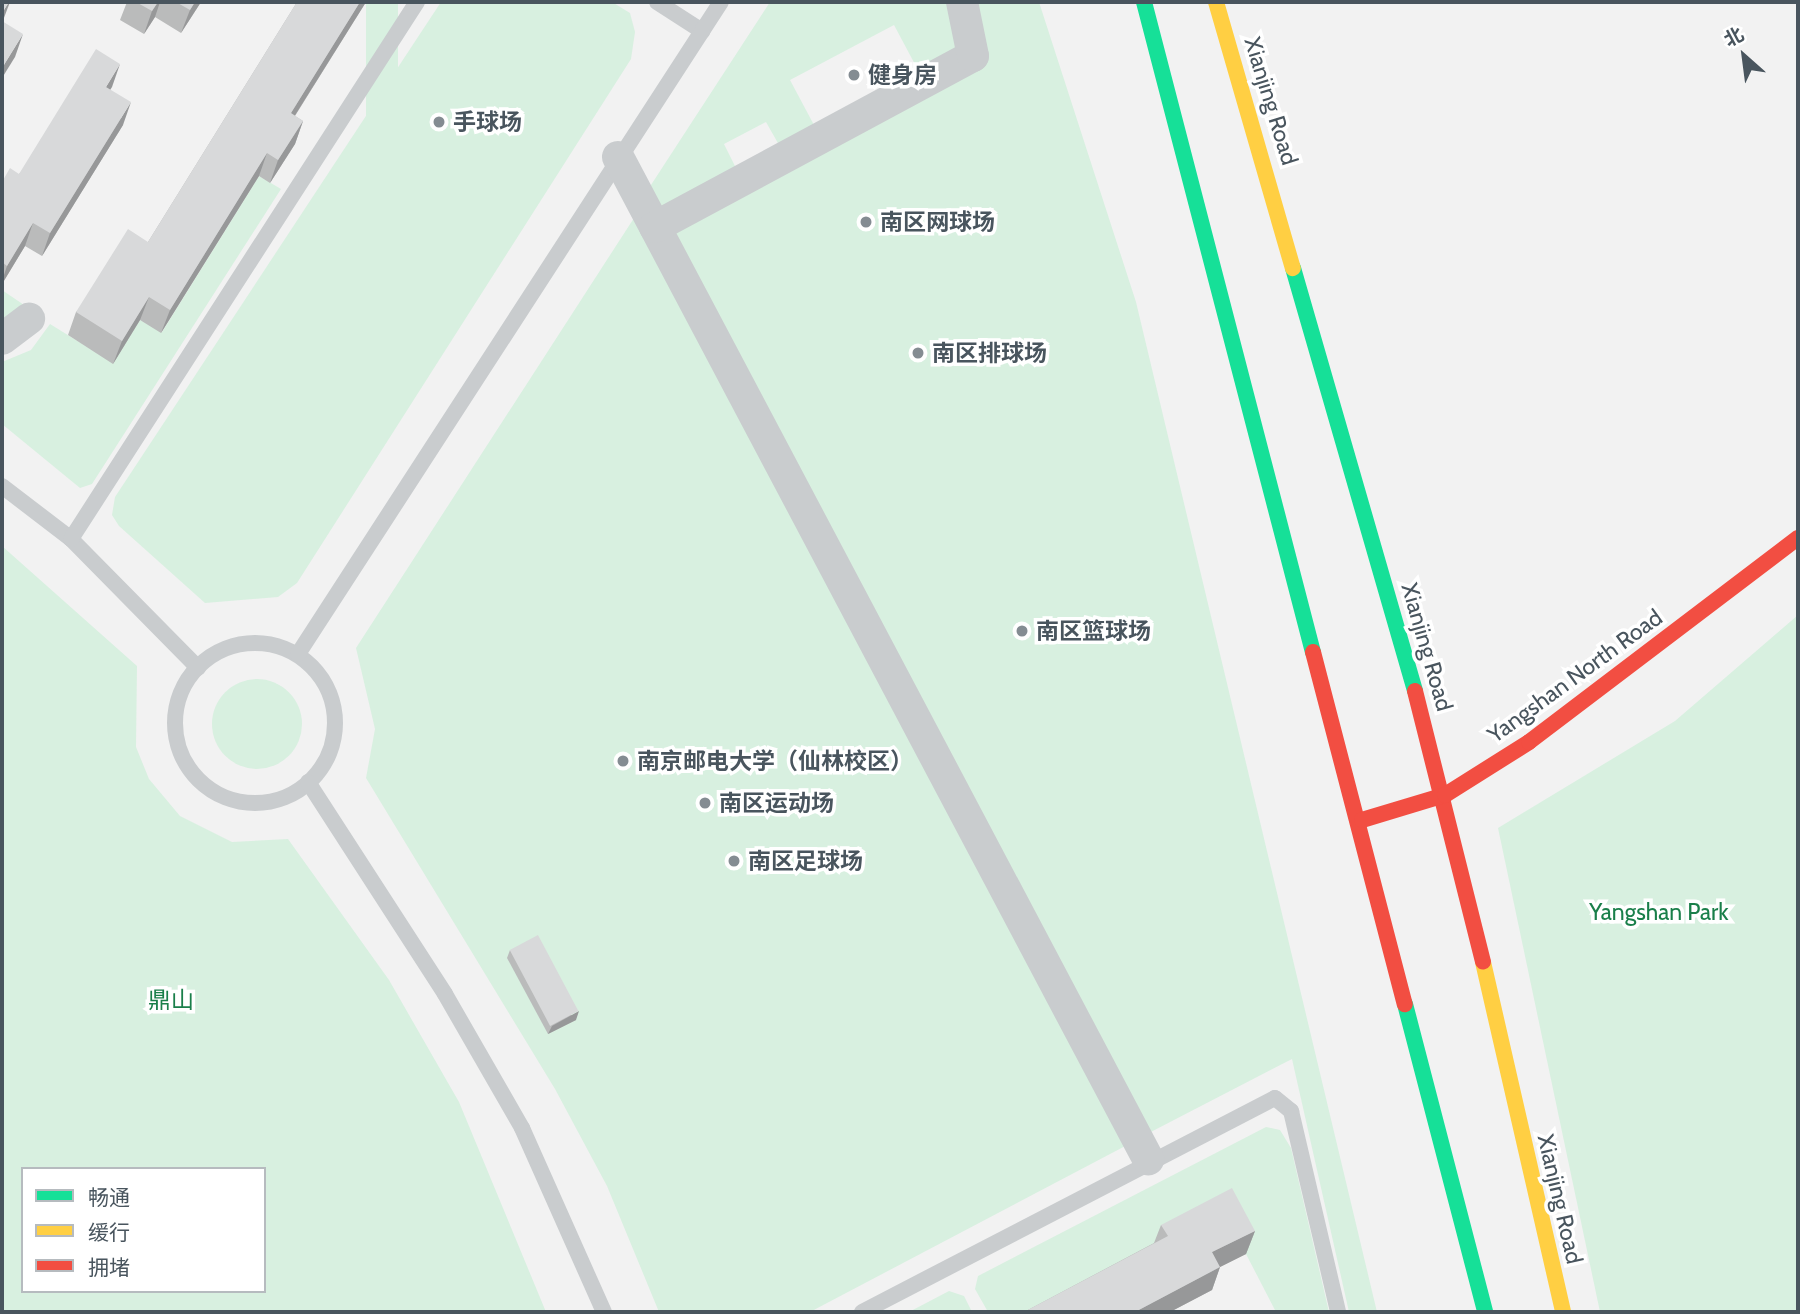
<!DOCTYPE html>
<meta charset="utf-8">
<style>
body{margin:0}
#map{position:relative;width:1800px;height:1314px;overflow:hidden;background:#f2f2f2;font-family:Cabin,"Noto Sans SC",sans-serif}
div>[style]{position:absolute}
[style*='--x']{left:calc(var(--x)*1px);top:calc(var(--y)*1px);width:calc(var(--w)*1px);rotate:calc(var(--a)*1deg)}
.green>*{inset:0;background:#d8f0e0;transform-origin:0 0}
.round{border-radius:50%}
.lane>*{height:16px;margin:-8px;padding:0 8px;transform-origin:8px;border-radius:8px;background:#c9ccce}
.lane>.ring{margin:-8px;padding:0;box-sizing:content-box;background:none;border:16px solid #c9ccce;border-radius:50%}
.street>*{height:32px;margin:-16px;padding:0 16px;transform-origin:16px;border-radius:16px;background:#c9ccce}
.fast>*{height:16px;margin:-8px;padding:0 8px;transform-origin:8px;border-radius:8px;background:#16e098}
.slow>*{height:16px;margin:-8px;padding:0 8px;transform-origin:8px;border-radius:8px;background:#ffcf43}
.jam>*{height:16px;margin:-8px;padding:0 8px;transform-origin:8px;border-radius:8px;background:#f24e42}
.wall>*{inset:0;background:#babbbb}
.shaded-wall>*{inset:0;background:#979899}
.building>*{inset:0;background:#d8d9da;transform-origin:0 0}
.dots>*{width:19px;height:19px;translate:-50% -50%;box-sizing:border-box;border:4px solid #fff;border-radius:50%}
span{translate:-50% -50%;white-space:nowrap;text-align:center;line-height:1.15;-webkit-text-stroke:7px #fff;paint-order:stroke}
.poi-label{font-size:23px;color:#49555e;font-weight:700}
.left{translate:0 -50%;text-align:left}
.street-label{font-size:23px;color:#49555e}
.park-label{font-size:23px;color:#1a7f4a}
.frame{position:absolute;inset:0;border:4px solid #49555e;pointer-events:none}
.legend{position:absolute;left:21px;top:1167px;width:245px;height:126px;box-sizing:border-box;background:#fff;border:2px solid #b6bbbf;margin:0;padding:9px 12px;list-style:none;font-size:21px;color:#49555e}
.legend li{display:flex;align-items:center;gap:14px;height:35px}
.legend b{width:35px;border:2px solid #b6bbbf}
.north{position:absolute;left:1709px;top:21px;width:70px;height:70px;-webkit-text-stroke:5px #fff;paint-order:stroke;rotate:332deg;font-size:19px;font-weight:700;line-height:28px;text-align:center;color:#49555e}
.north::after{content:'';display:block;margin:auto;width:24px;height:32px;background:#49555e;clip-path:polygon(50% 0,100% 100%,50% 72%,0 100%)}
</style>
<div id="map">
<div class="green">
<i style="left:366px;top:2px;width:32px;height:158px"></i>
<i style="clip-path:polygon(441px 2px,612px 2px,630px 13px,635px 32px,631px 59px,297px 583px,278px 597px,205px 603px,119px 526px,112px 515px,115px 497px)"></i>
<i style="clip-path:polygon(770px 2px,952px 2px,964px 43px,918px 70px,894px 25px,790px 80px,814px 125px,779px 145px,766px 122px,724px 144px,736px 168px,661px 210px,649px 188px)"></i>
<i style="clip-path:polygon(971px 2px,1039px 2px,1136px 302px,1377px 1312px,1349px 1312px,1292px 1059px,1145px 1135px,670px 231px,983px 64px)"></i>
<i style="clip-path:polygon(259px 176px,281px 189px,92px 484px,80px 488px,2px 424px,2px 362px,31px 350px,50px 324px,113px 363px,140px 320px,162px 332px)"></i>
<i style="clip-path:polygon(634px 218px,1131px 1143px,810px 1312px,659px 1312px,607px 1186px,555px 1089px,366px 778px,375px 729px,356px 648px)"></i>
<i style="clip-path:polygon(2px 290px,27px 307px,2px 324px)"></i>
<i style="clip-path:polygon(evenodd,2px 546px,137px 666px,136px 747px,149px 779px,180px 816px,232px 842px,288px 839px,389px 980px,459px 1102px,546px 1312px,2px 1312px,2px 546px,23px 1169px,264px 1169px,264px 1291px,23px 1291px,23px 1169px)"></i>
<i style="clip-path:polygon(1798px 615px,1798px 1312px,1600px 1312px,1498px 828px,1675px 721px)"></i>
<i class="round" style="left:212px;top:679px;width:90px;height:90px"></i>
<i style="clip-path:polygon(1266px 1127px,1280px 1130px,1291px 1148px,1329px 1312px,1276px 1312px,1246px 1254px,1059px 1312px,988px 1312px,975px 1289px,978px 1276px)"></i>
<i style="clip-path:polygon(949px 1291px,964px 1296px,972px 1312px,909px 1312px)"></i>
</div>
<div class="lane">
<i style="--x:657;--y:2;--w:54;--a:32.8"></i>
<i style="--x:2;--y:486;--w:87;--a:37.5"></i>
<i style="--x:71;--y:539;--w:181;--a:45.4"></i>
<i style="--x:71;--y:539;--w:639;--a:-57.21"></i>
<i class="ring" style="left:175px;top:643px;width:144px;height:144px"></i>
<i style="--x:298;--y:654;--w:777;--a:-57.03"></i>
<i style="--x:308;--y:782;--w:252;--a:57.1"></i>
<i style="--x:445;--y:994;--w:155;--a:60.1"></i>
<i style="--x:522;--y:1128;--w:201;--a:66"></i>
<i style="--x:862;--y:1312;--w:465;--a:-27.4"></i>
<i style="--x:1275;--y:1098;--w:21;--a:39"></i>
<i style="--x:1291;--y:1111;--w:206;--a:76.8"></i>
</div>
<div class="street">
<i style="--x:618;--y:157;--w:1134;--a:62.12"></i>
<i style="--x:655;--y:227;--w:361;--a:-28.3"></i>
<i style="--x:973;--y:56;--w:55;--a:-101.5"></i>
<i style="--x:2;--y:339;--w:34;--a:-37"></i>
</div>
<div class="fast">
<i style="--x:1144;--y:2;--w:672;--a:75.43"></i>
<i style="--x:1293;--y:268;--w:440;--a:73.9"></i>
<i style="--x:1405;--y:1004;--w:318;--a:75.4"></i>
</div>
<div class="slow">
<i style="--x:1216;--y:2;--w:277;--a:73.9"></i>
<i style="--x:1483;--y:962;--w:359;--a:77.1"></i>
</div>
<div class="jam">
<i style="--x:1313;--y:652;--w:364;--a:75.4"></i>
<i style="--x:1415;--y:691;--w:279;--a:75.9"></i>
<i style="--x:1362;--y:820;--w:87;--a:-16.8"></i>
<i style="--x:1445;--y:795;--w:99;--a:-32.2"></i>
<i style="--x:1529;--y:742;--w:338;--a:-37.2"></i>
</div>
<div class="wall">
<i style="clip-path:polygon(127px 2px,201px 2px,181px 33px,155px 17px,144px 34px,120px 20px)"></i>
<i style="clip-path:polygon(297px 2px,366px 2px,295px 116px,303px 121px,295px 144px,270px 183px,259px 176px,161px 333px,140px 320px,113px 364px,68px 335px,76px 312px,148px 242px)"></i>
<i style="clip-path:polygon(112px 87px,110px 89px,123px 125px,42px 256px,25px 246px,2px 284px,2px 182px,19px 174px)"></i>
<i style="clip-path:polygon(510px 950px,576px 1020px,548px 1034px,507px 958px)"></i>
<i style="clip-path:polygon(1161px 1225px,1255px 1231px,1246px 1254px,1220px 1267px,1212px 1290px,1170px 1312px,1024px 1312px,1154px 1243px)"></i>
</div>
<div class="shaded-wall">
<i style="clip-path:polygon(9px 2px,10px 2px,2px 23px,2px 13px)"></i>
<i style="clip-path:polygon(158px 2px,160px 2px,155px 17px,144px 34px,152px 11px)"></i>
<i style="clip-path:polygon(195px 2px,201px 2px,181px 33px,190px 10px)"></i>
<i style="clip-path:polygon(360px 2px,366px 2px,282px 136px,291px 113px)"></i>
<i style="clip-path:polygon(23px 34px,15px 57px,2px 78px,2px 68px)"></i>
<i style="clip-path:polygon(120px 64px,112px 87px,97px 110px,106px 87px)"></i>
<i style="clip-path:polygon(131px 102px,123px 125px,42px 256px,50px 233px)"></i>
<i style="clip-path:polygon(303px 121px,295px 144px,270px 183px,278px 160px)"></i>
<i style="clip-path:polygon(267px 153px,259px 176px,161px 333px,170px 310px)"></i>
<i style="clip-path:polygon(33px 223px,25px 246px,2px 284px,2px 281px,7px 266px)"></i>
<i style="clip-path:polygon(149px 297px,140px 320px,113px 364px,122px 341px)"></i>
<i style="clip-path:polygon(579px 1011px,576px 1020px,548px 1034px,552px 1026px)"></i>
<i style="clip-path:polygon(1255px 1231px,1246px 1254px,1204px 1275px,1212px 1252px)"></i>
<i style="clip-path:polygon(1220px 1267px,1212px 1290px,1170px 1312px,1135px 1312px)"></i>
</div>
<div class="building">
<i style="clip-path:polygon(2px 2px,9px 2px,2px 13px)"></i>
<i style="clip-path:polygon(136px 2px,158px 2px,152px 11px)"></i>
<i style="clip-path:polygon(176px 2px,195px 2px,190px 10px)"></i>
<i style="clip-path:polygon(297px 2px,360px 2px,291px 113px,303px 121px,278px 160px,267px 153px,170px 310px,149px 297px,122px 341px,76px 312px,128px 229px,148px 242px)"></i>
<i style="clip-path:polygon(2px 21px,23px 34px,2px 68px)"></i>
<i style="clip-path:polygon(96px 49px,120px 64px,106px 87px,131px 102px,50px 233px,33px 223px,7px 266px,2px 262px,2px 182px,10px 168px,19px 174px)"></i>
<i style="left:538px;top:935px;width:86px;height:32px;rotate:62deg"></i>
<i style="clip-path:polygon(1232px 1188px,1255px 1231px,1212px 1252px,1220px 1267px,1135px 1312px,1024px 1312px,1168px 1236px,1161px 1225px)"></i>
</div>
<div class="dots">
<i style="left:854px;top:75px;background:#848c92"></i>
<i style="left:439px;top:122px;background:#848c92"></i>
<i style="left:866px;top:222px;background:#848c92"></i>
<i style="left:918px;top:353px;background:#848c92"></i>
<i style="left:1022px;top:631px;background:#848c92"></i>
<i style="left:623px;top:761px;background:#848c92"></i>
<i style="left:705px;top:803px;background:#848c92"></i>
<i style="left:734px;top:861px;background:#848c92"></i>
</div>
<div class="poi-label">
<span class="left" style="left:868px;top:75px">健身房</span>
<span class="left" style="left:453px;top:122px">手球场</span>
<span class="left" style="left:880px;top:222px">南区网球场</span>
<span class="left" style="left:932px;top:353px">南区排球场</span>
<span class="left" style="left:1036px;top:631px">南区篮球场</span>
<span class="left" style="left:637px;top:761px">南京邮电大学（仙林校区）</span>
<span class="left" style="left:719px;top:803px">南区运动场</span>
<span class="left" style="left:748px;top:861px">南区足球场</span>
</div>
<div class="street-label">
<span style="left:1271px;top:101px;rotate:73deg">Xianjing Road</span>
<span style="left:1427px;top:647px;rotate:74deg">Xianjing Road</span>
<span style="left:1575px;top:676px;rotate:-36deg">Yangshan North Road</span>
<span style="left:1560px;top:1199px;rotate:77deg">Xianjing Road</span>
</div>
<div class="park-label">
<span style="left:1659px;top:912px">Yangshan Park</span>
<span style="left:171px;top:1000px">鼎山</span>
</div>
<div class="frame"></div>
<ul class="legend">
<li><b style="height:9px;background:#16e098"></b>畅通</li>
<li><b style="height:9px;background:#ffcf43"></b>缓行</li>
<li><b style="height:9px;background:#f24e42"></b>拥堵</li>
</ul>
<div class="north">北</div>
</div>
